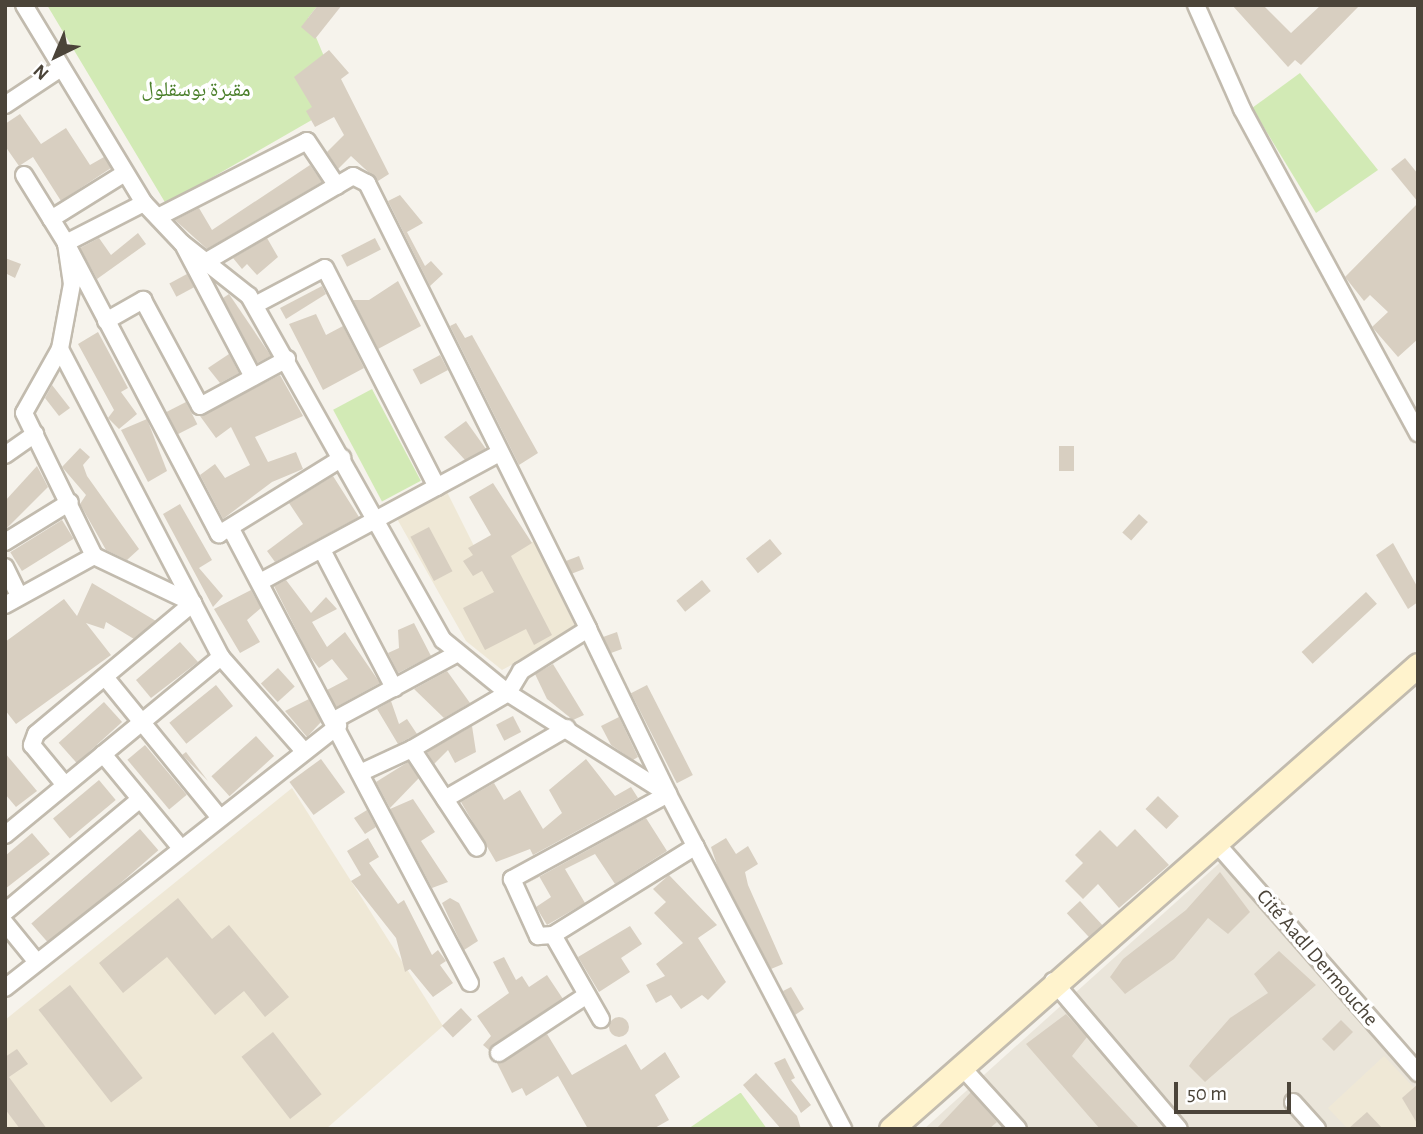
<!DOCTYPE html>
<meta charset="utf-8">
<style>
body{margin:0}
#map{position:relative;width:1423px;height:1134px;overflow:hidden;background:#f6f3ec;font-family:"Alegreya Sans","Noto Naskh Arabic",sans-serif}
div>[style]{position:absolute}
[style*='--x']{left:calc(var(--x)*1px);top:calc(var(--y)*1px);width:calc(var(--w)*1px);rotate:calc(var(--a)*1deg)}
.residential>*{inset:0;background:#eae5da}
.education>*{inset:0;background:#efe8d6}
.green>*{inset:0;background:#d2eab5;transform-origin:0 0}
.building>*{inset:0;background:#d8cfc1;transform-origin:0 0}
.round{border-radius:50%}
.roads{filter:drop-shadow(2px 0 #c2bbae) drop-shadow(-2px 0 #c2bbae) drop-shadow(0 2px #c2bbae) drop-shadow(0 -2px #c2bbae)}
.street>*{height:16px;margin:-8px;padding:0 8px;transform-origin:8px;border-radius:8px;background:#fff}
.secondary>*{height:23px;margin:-11.5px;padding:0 11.5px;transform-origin:11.5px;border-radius:11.5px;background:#fff3cd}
span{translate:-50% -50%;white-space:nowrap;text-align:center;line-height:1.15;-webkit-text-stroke:7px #fff;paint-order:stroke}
.park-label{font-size:21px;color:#4a7f2a}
.street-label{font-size:21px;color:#4b4439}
.frame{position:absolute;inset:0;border:7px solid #4b4439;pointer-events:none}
.north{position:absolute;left:21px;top:21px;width:70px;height:70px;-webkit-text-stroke:5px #fff;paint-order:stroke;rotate:223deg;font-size:19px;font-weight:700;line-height:28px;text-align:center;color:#4b4439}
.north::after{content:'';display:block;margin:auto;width:24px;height:32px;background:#4b4439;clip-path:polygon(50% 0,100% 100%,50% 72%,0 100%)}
.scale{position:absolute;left:1174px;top:1082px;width:117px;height:32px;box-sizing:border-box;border:4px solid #4b4439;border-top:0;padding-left:9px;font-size:21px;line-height:24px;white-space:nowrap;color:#4b4439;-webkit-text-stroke:5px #fff;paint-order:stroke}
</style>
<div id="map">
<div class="residential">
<i style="clip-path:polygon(1235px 849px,1418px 1057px,1418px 1129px,924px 1129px)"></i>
</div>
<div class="education">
<i style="clip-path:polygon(446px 490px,483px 564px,534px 541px,577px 630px,502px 670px,466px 641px,396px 517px)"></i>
<i style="clip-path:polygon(292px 788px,443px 1026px,326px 1129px,5px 1129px,5px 1020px)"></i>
<i style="clip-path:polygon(1384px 1056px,1418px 1092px,1418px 1129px,1348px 1129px,1328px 1108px)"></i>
</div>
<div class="green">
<i style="clip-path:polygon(47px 5px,318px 5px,308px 18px,343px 102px,166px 204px)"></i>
<i style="clip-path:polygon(1300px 73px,1378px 170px,1316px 213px,1252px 108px)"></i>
<i style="left:372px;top:389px;width:104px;height:44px;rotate:62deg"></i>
<i style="clip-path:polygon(741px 1093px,767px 1129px,688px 1129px,740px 1093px)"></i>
</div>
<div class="building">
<i style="clip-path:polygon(318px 5px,342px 5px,315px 39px,301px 27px)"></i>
<i style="clip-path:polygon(1232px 5px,1263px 5px,1291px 33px,1321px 5px,1360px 5px,1301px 65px,1295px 60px,1288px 67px)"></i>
<i style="clip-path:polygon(329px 50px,349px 73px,341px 79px,389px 174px,378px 181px,351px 156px,338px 169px,327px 152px,344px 135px,334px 117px,315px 127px,306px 111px,312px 107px,294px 77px)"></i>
<i style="clip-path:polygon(20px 114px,41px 144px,66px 128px,90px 165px,104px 157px,111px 168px,61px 201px,33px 157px,19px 166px,5px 146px,5px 124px)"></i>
<i style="clip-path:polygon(1405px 158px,1418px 174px,1418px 202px,1391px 169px)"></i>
<i style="clip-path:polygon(310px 165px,322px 182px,207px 249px,175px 220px,199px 208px,212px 230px)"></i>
<i style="clip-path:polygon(400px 195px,423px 223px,407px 232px,425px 266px,431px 261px,443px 274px,430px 286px,388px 201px)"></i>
<i style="clip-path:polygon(1418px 203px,1418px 339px,1398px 357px,1372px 327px,1388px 312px,1370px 295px,1364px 301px,1345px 277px)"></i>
<i style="clip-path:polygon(138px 233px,146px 244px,97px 279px,80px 248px,99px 238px,111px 255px)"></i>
<i style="clip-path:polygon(267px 238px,278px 257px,257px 275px,247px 264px,242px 269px,233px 258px)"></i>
<i style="left:375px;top:238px;width:13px;height:38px;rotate:63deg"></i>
<i style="clip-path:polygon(5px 258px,21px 264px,15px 278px,5px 273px)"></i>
<i style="left:187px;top:274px;width:15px;height:20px;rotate:62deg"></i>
<i style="clip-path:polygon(398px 281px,421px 326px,378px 349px,353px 300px,369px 300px)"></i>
<i style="clip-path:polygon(322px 286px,326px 294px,286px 319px,280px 308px)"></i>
<i style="clip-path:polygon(229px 294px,271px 356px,257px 363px,223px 298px)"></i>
<i style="clip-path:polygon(316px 314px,326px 335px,343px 326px,364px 368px,323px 390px,289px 324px)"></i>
<i style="clip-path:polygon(456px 323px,465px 338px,472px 335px,538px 453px,519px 465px,450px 326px)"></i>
<i style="clip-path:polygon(98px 332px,128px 388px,121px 392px,137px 414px,119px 429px,108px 418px,114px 410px,78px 344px)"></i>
<i style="clip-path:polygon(229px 354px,239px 373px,220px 383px,208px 368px)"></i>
<i style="left:440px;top:355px;width:17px;height:31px;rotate:62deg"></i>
<i style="clip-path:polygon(280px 375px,303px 416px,255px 437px,268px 462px,296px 452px,303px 469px,272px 482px,223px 519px,200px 475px,215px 464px,225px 478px,250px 465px,231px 427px,216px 438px,200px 416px)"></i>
<i style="clip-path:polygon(52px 385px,70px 408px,59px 416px,45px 398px)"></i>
<i style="left:186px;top:402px;width:25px;height:22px;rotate:63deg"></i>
<i style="clip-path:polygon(147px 419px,167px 471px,148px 482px,121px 430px)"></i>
<i style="clip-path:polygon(466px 421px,486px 449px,465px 460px,444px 437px)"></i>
<i style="left:1059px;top:446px;width:15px;height:25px"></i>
<i style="clip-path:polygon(80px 448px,90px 457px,83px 465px,87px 476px,139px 549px,127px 560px,106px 550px,80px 504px,86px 495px,62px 467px)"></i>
<i style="clip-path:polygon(37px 466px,48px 487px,5px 530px,5px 501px)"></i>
<i style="clip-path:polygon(333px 476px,359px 517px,275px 562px,267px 551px,303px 524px,289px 503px)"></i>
<i style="clip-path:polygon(493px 483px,532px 543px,511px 556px,552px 635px,534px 645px,526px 629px,485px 650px,463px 608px,494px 592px,482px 571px,473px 576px,463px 561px,473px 555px,468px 548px,491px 535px,469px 497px)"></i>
<i style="clip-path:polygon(180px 504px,212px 560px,199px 568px,223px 596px,213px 607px,163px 514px)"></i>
<i style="left:1139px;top:514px;width:12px;height:25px;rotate:42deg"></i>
<i style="left:62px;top:520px;width:22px;height:61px;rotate:58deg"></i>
<i style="left:429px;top:527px;width:50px;height:21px;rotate:62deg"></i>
<i style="left:770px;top:539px;width:19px;height:31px;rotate:51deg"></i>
<i style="clip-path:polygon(1393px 543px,1418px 588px,1418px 602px,1408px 609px,1376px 555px)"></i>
<i style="left:579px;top:556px;width:14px;height:14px;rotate:69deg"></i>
<i style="clip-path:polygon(286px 580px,311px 613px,326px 597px,337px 609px,312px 622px,327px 647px,345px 632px,380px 683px,336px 707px,327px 690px,348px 679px,332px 659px,319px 668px,309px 655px,274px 586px)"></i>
<i style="left:702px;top:580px;width:14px;height:33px;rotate:51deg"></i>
<i style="clip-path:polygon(92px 583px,156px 621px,134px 639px,106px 622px,104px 629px,86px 623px,111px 655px,16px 724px,5px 710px,5px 642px,64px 599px,77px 616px)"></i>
<i style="clip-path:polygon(251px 590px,261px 608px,247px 620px,260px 642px,240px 653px,214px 609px)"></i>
<i style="left:1366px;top:592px;width:16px;height:88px;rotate:47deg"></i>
<i style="clip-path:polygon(414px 623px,431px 656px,398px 673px,388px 653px,399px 648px,398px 630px)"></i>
<i style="clip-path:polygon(617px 632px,622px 649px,611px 653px,603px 637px)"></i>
<i style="clip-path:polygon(180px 642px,198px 662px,151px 698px,136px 680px)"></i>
<i style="clip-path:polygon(553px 664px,584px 715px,573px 720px,547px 699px,535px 674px)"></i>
<i style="left:278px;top:668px;width:25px;height:23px;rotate:48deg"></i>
<i style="clip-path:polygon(447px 671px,470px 703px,444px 718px,414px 689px)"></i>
<i style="left:216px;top:685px;width:27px;height:60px;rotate:51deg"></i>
<i style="left:647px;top:685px;width:101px;height:18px;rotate:63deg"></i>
<i style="clip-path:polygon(309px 699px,321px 722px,307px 737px,285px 711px)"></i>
<i style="clip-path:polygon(391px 701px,399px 724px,407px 719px,417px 734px,398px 744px,377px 709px)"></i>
<i style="left:104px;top:702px;width:27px;height:61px;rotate:48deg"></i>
<i style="left:513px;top:716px;width:18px;height:19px;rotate:63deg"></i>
<i style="clip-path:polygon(619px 717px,638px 757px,633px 760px,611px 745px,601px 726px)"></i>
<i style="clip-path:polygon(472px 726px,476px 752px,455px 763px,448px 750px,434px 764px,427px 752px)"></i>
<i style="left:256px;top:736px;width:27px;height:60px;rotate:48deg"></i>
<i style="left:145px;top:745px;width:65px;height:23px;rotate:50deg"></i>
<i style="clip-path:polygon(186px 752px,208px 781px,182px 755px)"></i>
<i style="clip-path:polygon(5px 753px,37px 791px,16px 807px,5px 794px)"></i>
<i style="left:321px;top:759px;width:41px;height:39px;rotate:54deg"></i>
<i style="clip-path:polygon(586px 759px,615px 796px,631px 787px,638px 798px,533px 855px,530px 849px,496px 862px,461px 802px,494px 783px,504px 800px,520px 790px,543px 829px,562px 813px,549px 790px)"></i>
<i style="clip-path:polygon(408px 762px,419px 778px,390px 808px,376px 782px)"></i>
<i style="left:99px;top:780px;width:26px;height:60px;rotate:50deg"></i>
<i style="left:1158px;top:796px;width:29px;height:18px;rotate:44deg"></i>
<i style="clip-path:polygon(413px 799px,435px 832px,421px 841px,448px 882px,432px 888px,390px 809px)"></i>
<i style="clip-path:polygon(367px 810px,376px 827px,365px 834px,354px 818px)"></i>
<i style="clip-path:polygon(646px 818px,667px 851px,615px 884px,595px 854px,565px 869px,585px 903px,547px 925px,536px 907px,551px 897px,539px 876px,526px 884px)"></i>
<i style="left:140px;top:829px;width:28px;height:144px;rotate:49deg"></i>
<i style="clip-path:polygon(1135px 829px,1169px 865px,1119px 908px,1098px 884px,1083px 899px,1065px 881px,1083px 863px,1075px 855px,1100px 830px,1117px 847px)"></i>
<i style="clip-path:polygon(32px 833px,50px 854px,5px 889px,5px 856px)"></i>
<i style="clip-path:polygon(368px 838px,379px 857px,369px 863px,398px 904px,404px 900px,432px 955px,438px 950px,446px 961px,440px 965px,453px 983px,433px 997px,410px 969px,405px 972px,396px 938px,351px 881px,361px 875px,347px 851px)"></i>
<i style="clip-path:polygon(726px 838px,736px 854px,748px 846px,758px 864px,745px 872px,748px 885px,783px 964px,771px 969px,718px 868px,711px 847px)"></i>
<i style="clip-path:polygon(1220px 872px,1250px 912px,1228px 934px,1208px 918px,1174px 959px,1125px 994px,1110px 977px,1123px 959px,1186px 910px)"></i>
<i style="clip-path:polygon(669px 875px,717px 925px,698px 938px,726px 982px,708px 1000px,702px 995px,681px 1009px,671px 995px,656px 1003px,646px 985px,665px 976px,656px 964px,683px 943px,654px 913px,666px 902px,653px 889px)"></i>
<i style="clip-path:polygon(178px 898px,212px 939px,229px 925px,289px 997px,265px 1017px,244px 991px,215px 1015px,167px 957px,123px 993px,99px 963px)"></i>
<i style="clip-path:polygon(450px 898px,459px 903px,478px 941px,464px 950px,442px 903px)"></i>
<i style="left:1080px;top:901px;width:33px;height:18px;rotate:47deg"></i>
<i style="clip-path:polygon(630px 926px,642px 944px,621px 958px,630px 972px,599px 992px,578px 957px)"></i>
<i style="clip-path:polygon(1279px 951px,1316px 985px,1205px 1082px,1189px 1066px,1193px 1060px,1230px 1018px,1268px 993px,1254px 974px)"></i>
<i style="clip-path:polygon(504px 957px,516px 980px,522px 976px,529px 987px,547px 975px,563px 999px,489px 1050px,483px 1045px,491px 1036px,477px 1016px,509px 993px,493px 962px)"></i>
<i style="left:70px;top:985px;width:118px;height:40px;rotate:52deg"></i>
<i style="clip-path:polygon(791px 987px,804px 1009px,795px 1015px,783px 991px)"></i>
<i style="left:461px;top:1008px;width:16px;height:26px;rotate:47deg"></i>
<i style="clip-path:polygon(1066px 1014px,1087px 1037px,1072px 1056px,1140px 1129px,1100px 1129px,1026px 1044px)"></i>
<i class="round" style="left:609px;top:1017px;width:20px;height:20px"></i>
<i style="left:1341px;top:1020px;width:17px;height:27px;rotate:45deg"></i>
<i style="left:273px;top:1032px;width:79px;height:40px;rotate:52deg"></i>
<i style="clip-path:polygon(547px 1034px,572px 1075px,626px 1044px,641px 1070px,665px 1052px,680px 1077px,655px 1095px,669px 1120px,653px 1129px,588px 1129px,558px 1076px,526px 1096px,522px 1088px,512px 1093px,497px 1063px)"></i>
<i style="clip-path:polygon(17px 1049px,28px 1064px,9px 1077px,47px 1129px,20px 1129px,5px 1109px,5px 1057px)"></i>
<i style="clip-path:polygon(785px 1058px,795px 1078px,791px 1080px,811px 1105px,801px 1113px,774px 1063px)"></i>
<i style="clip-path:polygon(756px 1073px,797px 1116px,801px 1129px,781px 1129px,743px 1085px)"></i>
<i style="clip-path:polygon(1418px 1084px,1418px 1125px,1402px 1098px)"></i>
<i style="clip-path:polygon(971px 1092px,997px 1122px,989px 1129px,936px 1129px)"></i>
<i style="clip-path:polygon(1367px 1112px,1383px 1129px,1348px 1129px)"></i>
</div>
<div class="roads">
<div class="street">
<i style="--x:24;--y:5;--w:232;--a:58.8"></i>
<i style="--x:144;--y:203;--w:55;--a:46.5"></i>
<i style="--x:182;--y:243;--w:85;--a:38.3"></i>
<i style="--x:249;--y:296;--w:395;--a:60.6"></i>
<i style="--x:443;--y:640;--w:84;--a:39.2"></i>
<i style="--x:508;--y:693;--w:189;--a:32.3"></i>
<i style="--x:668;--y:794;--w:378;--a:62.4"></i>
<i style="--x:1196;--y:5;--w:114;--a:66.1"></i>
<i style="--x:1242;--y:109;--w:369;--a:61.5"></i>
<i style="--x:5;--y:105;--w:67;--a:-33.5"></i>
<i style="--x:24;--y:175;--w:80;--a:58.3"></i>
<i style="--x:66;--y:243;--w:41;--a:81.7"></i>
<i style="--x:72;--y:284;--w:66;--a:100.5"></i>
<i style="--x:60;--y:349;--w:73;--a:119.4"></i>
<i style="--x:24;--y:413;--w:159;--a:63.9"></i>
<i style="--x:144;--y:203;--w:88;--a:152.9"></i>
<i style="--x:66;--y:243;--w:329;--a:62.3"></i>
<i style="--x:219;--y:534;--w:145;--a:-31.7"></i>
<i style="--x:158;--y:217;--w:167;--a:-27"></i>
<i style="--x:307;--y:141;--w:54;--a:56.3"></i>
<i style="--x:51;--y:219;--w:87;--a:-31.9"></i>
<i style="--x:184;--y:246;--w:148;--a:62.2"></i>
<i style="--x:207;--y:261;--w:169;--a:-30.2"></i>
<i style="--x:353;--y:176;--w:16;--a:27"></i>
<i style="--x:367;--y:183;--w:498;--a:63.6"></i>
<i style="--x:588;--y:629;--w:183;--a:64.1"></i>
<i style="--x:668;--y:794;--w:178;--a:151.4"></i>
<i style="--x:512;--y:879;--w:63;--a:65.5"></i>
<i style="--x:538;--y:936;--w:15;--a:-4"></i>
<i style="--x:553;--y:935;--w:168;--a:-31.9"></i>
<i style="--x:255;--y:305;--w:79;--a:-27.9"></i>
<i style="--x:325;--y:268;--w:246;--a:62.9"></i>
<i style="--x:106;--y:321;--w:43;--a:-29.6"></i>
<i style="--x:143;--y:300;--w:120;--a:61.7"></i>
<i style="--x:200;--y:406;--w:99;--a:-28.4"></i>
<i style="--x:60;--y:349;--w:348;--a:62.4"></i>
<i style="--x:221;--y:657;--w:124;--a:48.6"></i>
<i style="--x:5;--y:455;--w:37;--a:-35"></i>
<i style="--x:231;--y:529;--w:513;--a:62.24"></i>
<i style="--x:5;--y:542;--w:76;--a:-31.6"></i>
<i style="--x:322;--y:550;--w:156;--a:62.4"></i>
<i style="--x:5;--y:567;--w:32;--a:64"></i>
<i style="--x:260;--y:582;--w:272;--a:-28.3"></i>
<i style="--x:5;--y:605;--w:102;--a:-28.8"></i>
<i style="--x:94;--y:556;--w:110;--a:25.4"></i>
<i style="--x:193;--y:603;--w:204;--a:140.2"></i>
<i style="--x:36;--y:734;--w:12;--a:110"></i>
<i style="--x:32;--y:745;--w:52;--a:50.5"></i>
<i style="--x:105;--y:677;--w:181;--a:50.8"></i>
<i style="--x:334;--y:720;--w:141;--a:-28.4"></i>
<i style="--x:412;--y:749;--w:111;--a:-30.3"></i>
<i style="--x:508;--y:693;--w:26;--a:-59"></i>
<i style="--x:521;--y:671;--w:79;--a:-32.1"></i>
<i style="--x:103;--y:754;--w:121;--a:50.4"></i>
<i style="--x:360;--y:773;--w:57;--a:-24.8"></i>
<i style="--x:412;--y:749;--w:118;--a:56.7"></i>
<i style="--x:445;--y:799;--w:141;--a:-30.2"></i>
<i style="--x:5;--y:835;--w:280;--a:-39.5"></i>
<i style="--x:1217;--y:844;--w:305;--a:48.7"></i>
<i style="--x:5;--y:912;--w:176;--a:-39.9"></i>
<i style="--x:5;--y:923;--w:49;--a:50.8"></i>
<i style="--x:553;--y:935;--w:97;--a:60.3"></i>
<i style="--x:1053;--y:981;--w:194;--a:49.6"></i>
<i style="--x:5;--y:988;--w:424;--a:-38.2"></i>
<i style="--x:499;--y:1053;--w:105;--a:-33.4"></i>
<i style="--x:960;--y:1065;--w:86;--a:47.8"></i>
<i style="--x:1293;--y:1102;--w:36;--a:48"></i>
</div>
<div class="secondary">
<i style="--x:891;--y:1129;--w:702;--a:-41.36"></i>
</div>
</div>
<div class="park-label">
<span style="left:196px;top:90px">مقبرة بوسقلول</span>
</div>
<div class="street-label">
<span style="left:1317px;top:958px;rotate:49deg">Cité Aadl Dermouche</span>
</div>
<div class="frame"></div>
<div class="north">N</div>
<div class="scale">50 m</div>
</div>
